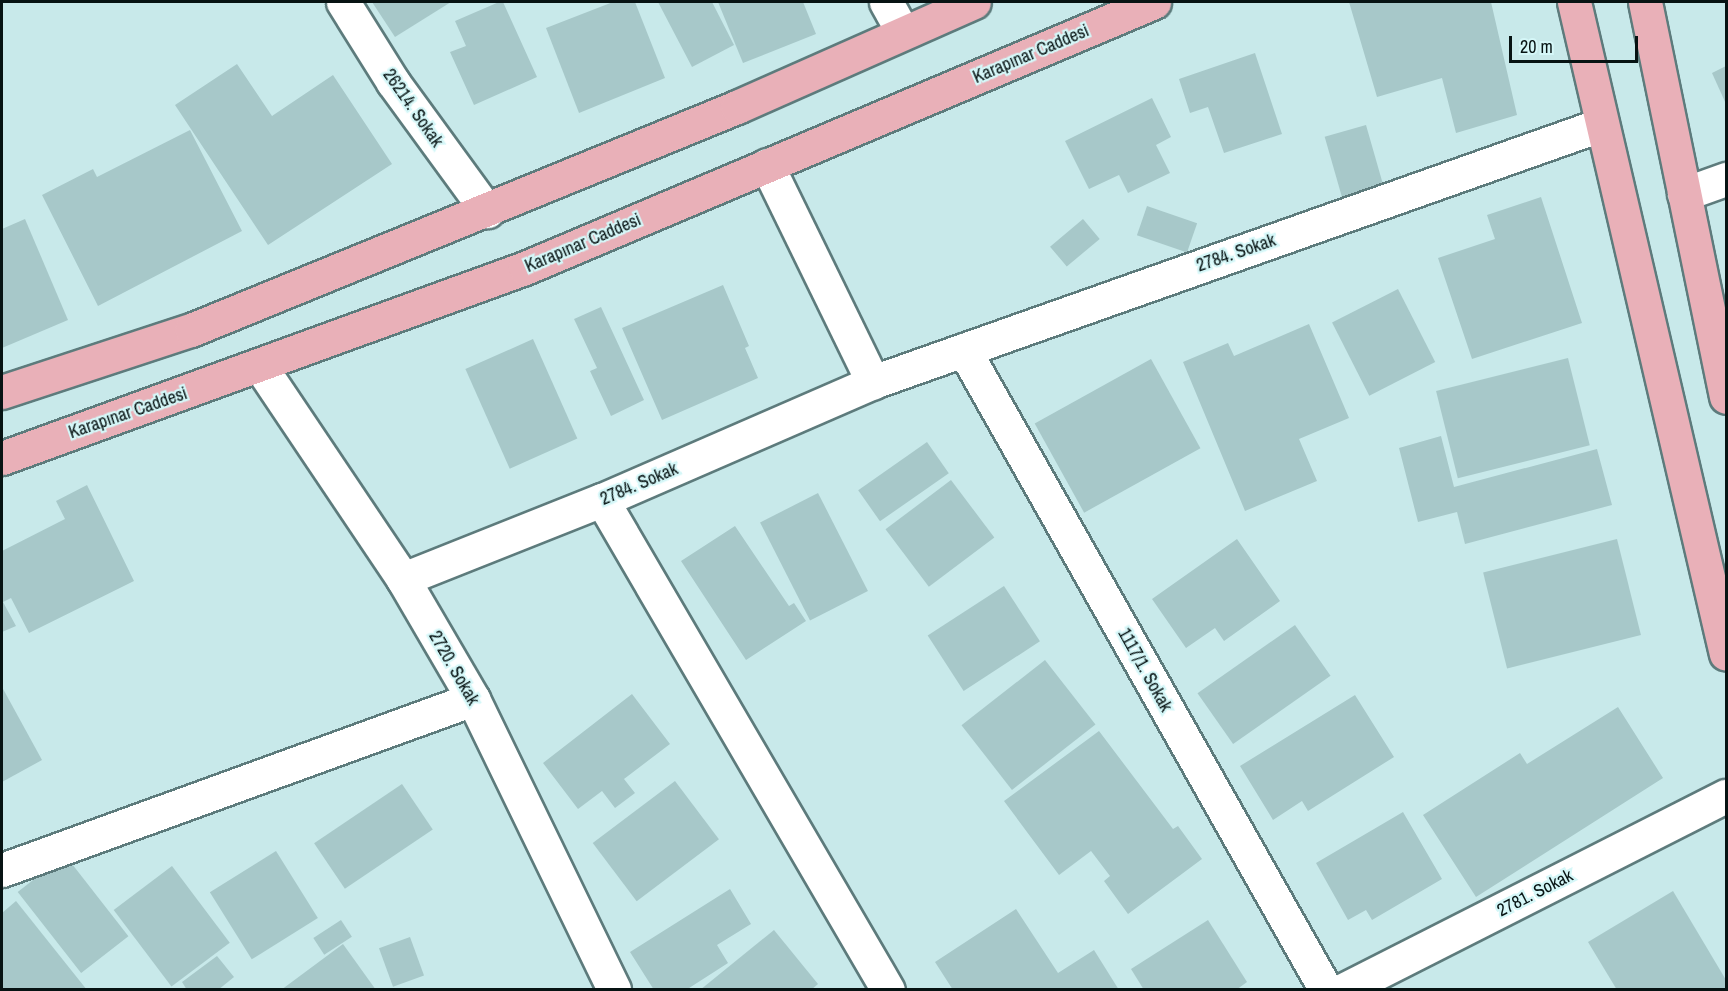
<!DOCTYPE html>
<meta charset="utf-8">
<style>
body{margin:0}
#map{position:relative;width:1728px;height:991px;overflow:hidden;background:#c8e9ea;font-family:"Archivo Narrow",sans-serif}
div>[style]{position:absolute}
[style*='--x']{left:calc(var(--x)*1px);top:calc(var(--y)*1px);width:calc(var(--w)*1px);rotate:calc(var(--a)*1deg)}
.building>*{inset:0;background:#a7c8c9;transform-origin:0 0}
.roads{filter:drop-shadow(2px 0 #5d7b7c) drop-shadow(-2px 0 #5d7b7c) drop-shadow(0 2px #5d7b7c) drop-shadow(0 -2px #5d7b7c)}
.minor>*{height:33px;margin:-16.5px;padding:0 16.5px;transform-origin:16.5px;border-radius:16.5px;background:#fff}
.major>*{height:33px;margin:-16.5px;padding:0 16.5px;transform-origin:16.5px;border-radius:16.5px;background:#e9b0b8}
span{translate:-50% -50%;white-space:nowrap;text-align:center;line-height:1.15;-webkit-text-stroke:4.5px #d5f7f8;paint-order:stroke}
.street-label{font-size:18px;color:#071313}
.frame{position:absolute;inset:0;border:3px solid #071313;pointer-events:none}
.scale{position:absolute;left:1509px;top:36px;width:129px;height:27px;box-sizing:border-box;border:3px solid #071313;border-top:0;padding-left:8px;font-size:18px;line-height:21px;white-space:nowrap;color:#071313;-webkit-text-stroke:4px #d5f7f8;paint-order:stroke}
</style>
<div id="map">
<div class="building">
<i style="clip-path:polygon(372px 2px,451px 2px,395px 37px)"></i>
<i style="clip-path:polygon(499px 2px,503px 2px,537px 77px,474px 105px,450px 52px,466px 46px,455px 21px)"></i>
<i style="clip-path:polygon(613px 2px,635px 2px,665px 78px,579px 113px,546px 28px)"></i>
<i style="clip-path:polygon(658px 2px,712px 2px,734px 45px,692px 67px)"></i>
<i style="clip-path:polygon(718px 2px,803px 2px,816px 34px,743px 63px)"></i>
<i style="clip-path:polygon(1349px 2px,1491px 2px,1517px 115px,1456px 133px,1442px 78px,1377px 97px)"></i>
<i style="clip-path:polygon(1255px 53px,1282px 134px,1224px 153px,1208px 107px,1190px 113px,1179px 79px)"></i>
<i style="clip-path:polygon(237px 64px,272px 116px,333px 75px,392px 164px,268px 245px,175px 105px)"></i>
<i style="clip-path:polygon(1726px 66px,1726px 104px,1712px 73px)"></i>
<i style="clip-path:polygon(1152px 98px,1171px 137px,1156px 145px,1170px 173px,1128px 193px,1119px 175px,1089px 189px,1065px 141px)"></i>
<i style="left:1366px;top:125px;width:74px;height:43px;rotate:74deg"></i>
<i style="clip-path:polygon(190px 130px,242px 231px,98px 306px,42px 195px,93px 169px,97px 177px)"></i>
<i style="clip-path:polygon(1541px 197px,1582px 323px,1472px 359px,1438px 258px,1495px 239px,1487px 215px)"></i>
<i style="left:1147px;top:206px;width:53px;height:31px;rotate:19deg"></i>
<i style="clip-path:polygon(25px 219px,68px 320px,2px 348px,2px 229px)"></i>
<i style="left:1083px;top:219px;width:26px;height:43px;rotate:50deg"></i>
<i style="clip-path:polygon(723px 285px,749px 346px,745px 348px,758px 378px,662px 420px,622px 328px)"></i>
<i style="left:1398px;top:289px;width:82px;height:74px;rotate:63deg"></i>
<i style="clip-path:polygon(601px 307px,644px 400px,611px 416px,590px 371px,597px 368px,574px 319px)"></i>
<i style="clip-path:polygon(1309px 324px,1349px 418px,1299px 439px,1317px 481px,1245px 511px,1183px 362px,1228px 343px,1234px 356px)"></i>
<i style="left:533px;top:339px;width:109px;height:74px;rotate:66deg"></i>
<i style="left:1568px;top:358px;width:90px;height:136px;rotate:76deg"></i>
<i style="left:1151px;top:359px;width:102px;height:133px;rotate:61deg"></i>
<i style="clip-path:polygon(1441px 436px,1454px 487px,1597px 449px,1612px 505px,1465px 544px,1457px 512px,1418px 522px,1399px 448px)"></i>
<i style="left:927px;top:442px;width:38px;height:84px;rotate:55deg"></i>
<i style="left:951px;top:480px;width:72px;height:82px;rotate:53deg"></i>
<i style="clip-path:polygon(87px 485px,134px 581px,29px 633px,11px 598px,3px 602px,16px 626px,2px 632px,2px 551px,65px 519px,56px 501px)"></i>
<i style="left:818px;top:493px;width:110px;height:65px;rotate:63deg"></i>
<i style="clip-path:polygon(735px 526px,789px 606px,794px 603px,806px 621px,746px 660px,681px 561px)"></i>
<i style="clip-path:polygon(1237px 539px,1280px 601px,1224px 641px,1215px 628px,1186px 648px,1152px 599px)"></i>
<i style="left:1617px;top:539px;width:99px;height:138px;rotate:76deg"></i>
<i style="left:1004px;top:586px;width:66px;height:91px;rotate:57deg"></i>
<i style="left:1295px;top:625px;width:62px;height:119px;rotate:55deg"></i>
<i style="left:1045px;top:660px;width:82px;height:106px;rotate:52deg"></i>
<i style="clip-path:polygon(2px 687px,42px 760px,2px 782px)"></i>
<i style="clip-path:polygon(632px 694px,670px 744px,624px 779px,635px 793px,615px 808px,602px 791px,578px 809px,543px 763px)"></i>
<i style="clip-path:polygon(1355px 695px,1394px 757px,1308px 811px,1302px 801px,1273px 820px,1240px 766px)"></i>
<i style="clip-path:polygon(1618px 707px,1663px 778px,1476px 897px,1423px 815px,1520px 753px,1527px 764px)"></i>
<i style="clip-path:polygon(1099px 731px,1173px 829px,1178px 826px,1202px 859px,1128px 914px,1104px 881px,1110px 876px,1091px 851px,1059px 875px,1004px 801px)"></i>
<i style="left:675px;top:781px;width:73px;height:103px;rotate:53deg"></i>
<i style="left:402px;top:784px;width:55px;height:106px;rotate:56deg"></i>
<i style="clip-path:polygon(1403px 812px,1442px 879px,1372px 920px,1366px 910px,1348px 920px,1316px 863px)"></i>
<i style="left:276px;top:851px;width:79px;height:78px;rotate:58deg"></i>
<i style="left:65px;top:855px;width:103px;height:60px;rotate:52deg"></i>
<i style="left:172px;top:866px;width:96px;height:73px;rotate:53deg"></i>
<i style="clip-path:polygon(730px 889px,751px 924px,717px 945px,728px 963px,686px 990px,654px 990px,630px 952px)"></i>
<i style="clip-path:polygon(1673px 891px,1726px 980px,1726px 990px,1617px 990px,1588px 942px)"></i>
<i style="clip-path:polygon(16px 901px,87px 990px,2px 990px,2px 913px)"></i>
<i style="clip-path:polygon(1016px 909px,1058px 973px,1094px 950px,1119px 990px,953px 990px,935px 962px)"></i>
<i style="left:341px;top:920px;width:20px;height:33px;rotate:57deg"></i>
<i style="clip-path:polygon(1208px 920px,1247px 982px,1236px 990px,1144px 990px,1131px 969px)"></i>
<i style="clip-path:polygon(774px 930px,818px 984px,811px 990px,700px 990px)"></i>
<i style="left:410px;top:937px;width:41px;height:33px;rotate:70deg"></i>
<i style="clip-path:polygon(343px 944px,376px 990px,281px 990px)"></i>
<i style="clip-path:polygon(217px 956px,234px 977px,218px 990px,187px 990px,182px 982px)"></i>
</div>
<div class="roads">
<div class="minor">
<i style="--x:343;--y:2;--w:94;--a:58"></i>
<i style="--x:393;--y:82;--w:160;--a:53.9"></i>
<i style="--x:886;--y:2;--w:33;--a:61"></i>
<i style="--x:767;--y:165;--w:242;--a:64"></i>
<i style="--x:1684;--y:194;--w:45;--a:-19.7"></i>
<i style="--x:964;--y:350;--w:735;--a:60.51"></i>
<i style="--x:260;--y:366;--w:257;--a:56.1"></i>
<i style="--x:403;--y:579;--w:139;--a:59.7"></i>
<i style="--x:473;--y:699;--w:323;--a:64.1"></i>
<i style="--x:602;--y:500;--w:567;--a:59.73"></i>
<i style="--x:403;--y:579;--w:214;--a:-21.7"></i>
<i style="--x:602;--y:500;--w:296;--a:-23.5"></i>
<i style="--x:873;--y:382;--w:771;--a:-19.47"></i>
<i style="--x:2;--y:870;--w:501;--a:-19.95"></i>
<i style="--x:1343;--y:990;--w:429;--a:-26.9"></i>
</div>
<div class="major">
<i style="--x:1574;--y:2;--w:669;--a:76.88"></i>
<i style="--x:1645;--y:2;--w:403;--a:78.4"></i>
<i style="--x:2;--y:392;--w:199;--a:-18.2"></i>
<i style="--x:191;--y:330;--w:590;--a:-22.22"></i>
<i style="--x:737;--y:107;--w:259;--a:-23.9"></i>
<i style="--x:2;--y:458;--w:556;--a:-19.97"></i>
<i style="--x:525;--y:268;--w:683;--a:-22.92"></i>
</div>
</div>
<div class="street-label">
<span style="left:1031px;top:54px;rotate:-23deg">Karapınar Caddesi</span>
<span style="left:413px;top:108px;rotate:55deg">26214. Sokak</span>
<span style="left:583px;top:243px;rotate:-23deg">Karapınar Caddesi</span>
<span style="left:1236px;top:253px;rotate:-19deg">2784. Sokak</span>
<span style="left:128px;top:413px;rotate:-19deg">Karapınar Caddesi</span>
<span style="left:639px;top:484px;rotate:-23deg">2784. Sokak</span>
<span style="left:454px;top:668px;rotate:60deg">2720. Sokak</span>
<span style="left:1145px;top:670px;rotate:61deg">1117/1. Sokak</span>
<span style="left:1535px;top:893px;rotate:-27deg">2781. Sokak</span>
</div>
<div class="frame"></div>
<div class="scale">20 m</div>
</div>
